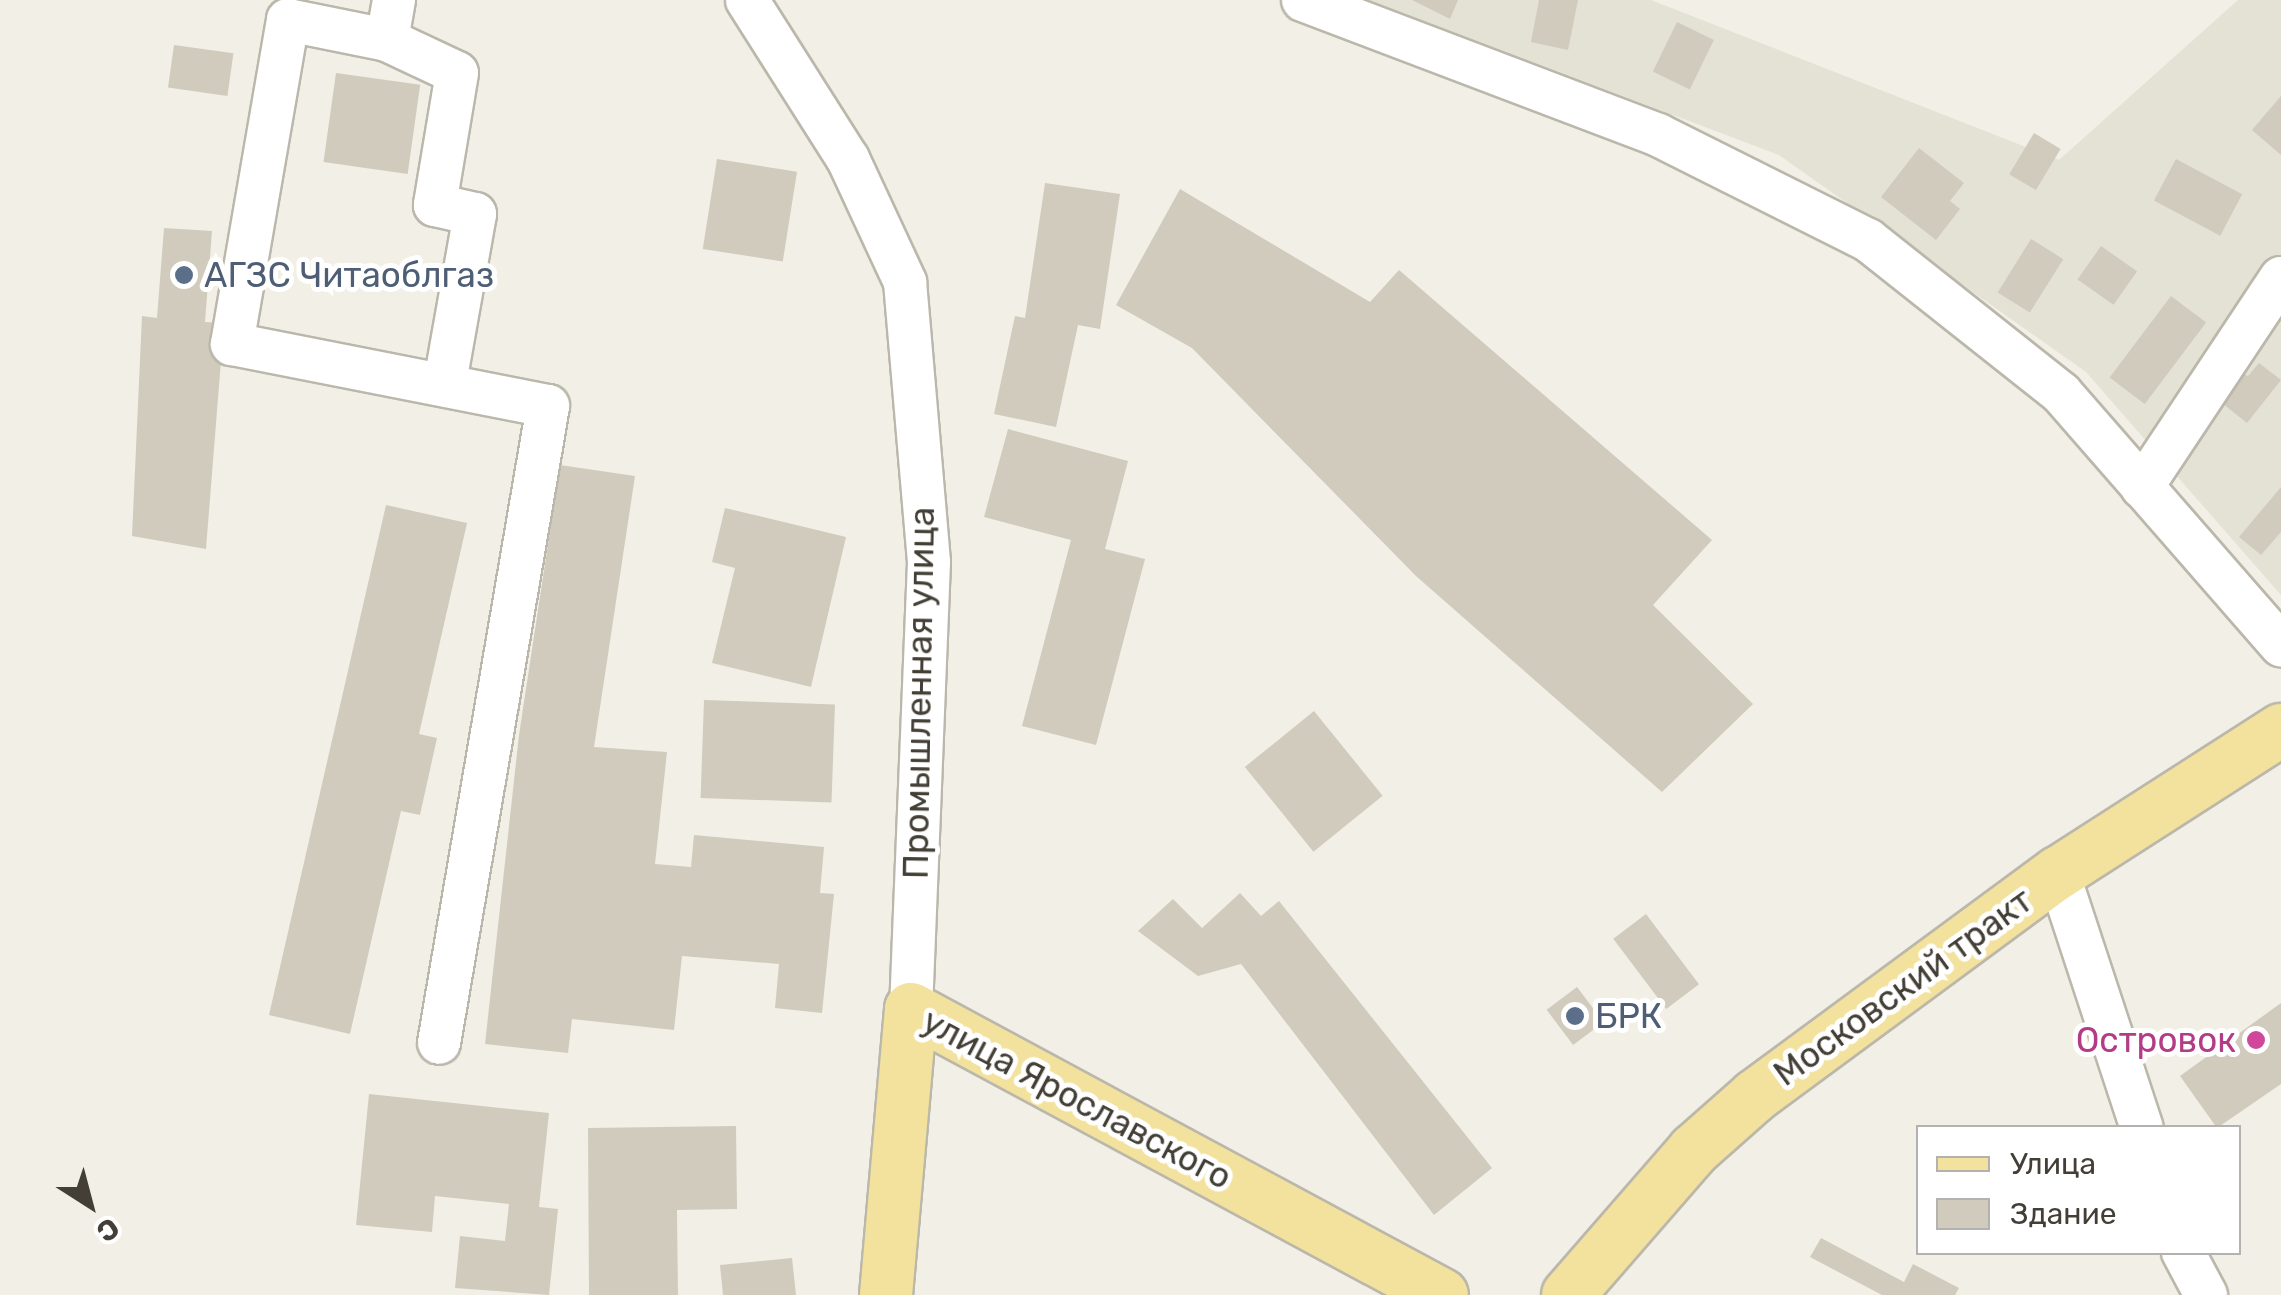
<!DOCTYPE html>
<meta charset="utf-8">
<style>
body{margin:0}
#map{position:relative;width:2281px;height:1295px;overflow:hidden;background:#f1efe6;font-family:Rubik,sans-serif}
div>[style]{position:absolute}
[style*='--x']{left:calc(var(--x)*1px);top:calc(var(--y)*1px);width:calc(var(--w)*1px);rotate:calc(var(--a)*1deg)}
.residential>*{inset:0;background:#e4e1d5}
.building>*{inset:0;background:#d1cbbd;transform-origin:0 0}
.roads{filter:drop-shadow(2px 0 #bbb7aa) drop-shadow(-2px 0 #bbb7aa) drop-shadow(0 2px #bbb7aa) drop-shadow(0 -2px #bbb7aa)}
.minor>*{height:42px;margin:-21px;padding:0 21px;transform-origin:21px;border-radius:21px;background:#fff}
.major>*{height:52px;margin:-26px;padding:0 26px;transform-origin:26px;border-radius:26px;background:#f3e29e}
.dots>*{width:28px;height:28px;translate:-50% -50%;box-sizing:border-box;border:5px solid #fff;border-radius:50%}
span{translate:-50% -50%;white-space:nowrap;text-align:center;line-height:1.15;-webkit-text-stroke:10px #fff;paint-order:stroke}
.service-label{font-size:35px;color:#4e5e75}
.left{translate:0 -50%;text-align:left}
.street-label{font-size:35px;color:#433f36}
.hotel-label{font-size:35px;color:#b23c85}
.right{translate:-100% -50%;text-align:right}
.legend{position:absolute;left:1916px;top:1125px;width:325px;height:130px;box-sizing:border-box;background:#fff;border:2px solid #b4b2af;margin:0;padding:12px 18px;list-style:none;font-size:30px;color:#433f36}
.legend li{display:flex;align-items:center;gap:20px;height:50px}
.legend b{width:50px;border:2px solid #b4b2af}
.north{position:absolute;left:40px;top:1155px;width:100px;height:100px;-webkit-text-stroke:8px #fff;paint-order:stroke;rotate:144deg;font-size:28px;font-weight:700;line-height:40px;text-align:center;color:#433f36}
.north::after{content:'';display:block;margin:auto;width:35px;height:45px;background:#433f36;clip-path:polygon(50% 0,100% 100%,50% 72%,0 100%)}
</style>
<div id="map">
<div class="residential">
<i style="clip-path:polygon(1369px 0,1651px 0,2059px 160px,2238px 0,2281px 0,2281px 595px,2086px 372px,1779px 155px)"></i>
</div>
<div class="building">
<i style="clip-path:polygon(1412px 0,1458px 0,1450px 19px)"></i>
<i style="clip-path:polygon(1539px 0,1578px 0,1568px 50px,1531px 42px)"></i>
<i style="left:1677px;top:22px;width:41px;height:55px;rotate:26deg"></i>
<i style="left:174px;top:45px;width:60px;height:43px;rotate:8deg"></i>
<i style="left:336px;top:73px;width:85px;height:90px;rotate:8deg"></i>
<i style="clip-path:polygon(2281px 96px,2281px 155px,2252px 130px)"></i>
<i style="left:2034px;top:133px;width:31px;height:48px;rotate:31deg"></i>
<i style="clip-path:polygon(1919px 148px,1964px 183px,1950px 201px,1960px 209px,1936px 240px,1881px 197px)"></i>
<i style="left:717px;top:159px;width:81px;height:91px;rotate:9deg"></i>
<i style="left:2176px;top:159px;width:75px;height:47px;rotate:28deg"></i>
<i style="clip-path:polygon(1045px 183px,1120px 194px,1100px 329px,1078px 325px,1056px 427px,994px 414px,1015px 316px,1025px 318px)"></i>
<i style="clip-path:polygon(1180px 189px,1370px 302px,1399px 270px,1712px 540px,1653px 605px,1753px 704px,1662px 792px,1416px 576px,1192px 348px,1116px 305px)"></i>
<i style="clip-path:polygon(164px 228px,212px 231px,205px 322px,224px 323px,206px 549px,132px 536px,142px 316px,157px 318px)"></i>
<i style="left:2031px;top:239px;width:38px;height:63px;rotate:32deg"></i>
<i style="left:2101px;top:246px;width:44px;height:41px;rotate:35deg"></i>
<i style="left:2171px;top:296px;width:44px;height:102px;rotate:37deg"></i>
<i style="clip-path:polygon(2259px 363px,2281px 380px,2247px 423px,2213px 396px,2234px 370px,2248px 376px)"></i>
<i style="clip-path:polygon(1008px 429px,1128px 461px,1105px 549px,1145px 559px,1096px 745px,1022px 726px,1071px 540px,984px 517px)"></i>
<i style="clip-path:polygon(560px 465px,635px 476px,594px 747px,667px 752px,655px 864px,691px 867px,694px 835px,824px 847px,820px 893px,834px 894px,822px 1013px,775px 1008px,779px 964px,682px 956px,674px 1030px,572px 1019px,568px 1053px,485px 1044px,519px 735px)"></i>
<i style="clip-path:polygon(2281px 487px,2281px 532px,2261px 555px,2239px 537px)"></i>
<i style="clip-path:polygon(386px 505px,467px 523px,419px 734px,437px 738px,420px 815px,401px 811px,350px 1034px,269px 1015px)"></i>
<i style="clip-path:polygon(725px 508px,846px 537px,811px 687px,712px 663px,735px 568px,712px 562px)"></i>
<i style="left:704px;top:700px;width:131px;height:98px;rotate:2deg"></i>
<i style="left:1314px;top:711px;width:109px;height:89px;rotate:51deg"></i>
<i style="clip-path:polygon(1240px 893px,1261px 916px,1279px 901px,1492px 1168px,1434px 1215px,1241px 964px,1198px 976px,1138px 931px,1173px 899px,1202px 928px)"></i>
<i style="left:1646px;top:914px;width:88px;height:41px;rotate:53deg"></i>
<i style="left:1577px;top:987px;width:44px;height:38px;rotate:53deg"></i>
<i style="clip-path:polygon(2281px 1003px,2281px 1084px,2217px 1128px,2180px 1076px)"></i>
<i style="clip-path:polygon(369px 1094px,549px 1113px,539px 1207px,558px 1209px,549px 1295px,455px 1288px,460px 1236px,505px 1241px,509px 1204px,435px 1196px,432px 1232px,356px 1225px)"></i>
<i style="clip-path:polygon(736px 1126px,737px 1209px,677px 1210px,678px 1295px,589px 1295px,588px 1128px)"></i>
<i style="clip-path:polygon(1821px 1238px,1904px 1282px,1913px 1264px,1959px 1288px,1955px 1295px,1882px 1295px,1810px 1257px)"></i>
<i style="clip-path:polygon(792px 1258px,796px 1295px,723px 1295px,720px 1265px)"></i>
</div>
<div class="roads">
<div class="minor">
<i style="--x:394;--y:0;--w:41;--a:99.9"></i>
<i style="--x:387;--y:40;--w:101;--a:-168.6"></i>
<i style="--x:288;--y:20;--w:329;--a:99.8"></i>
<i style="--x:232;--y:344;--w:322;--a:11.1"></i>
<i style="--x:548;--y:406;--w:646;--a:99.71"></i>
<i style="--x:747;--y:0;--w:188;--a:57.6"></i>
<i style="--x:848;--y:159;--w:136;--a:65.1"></i>
<i style="--x:905;--y:282;--w:281;--a:85.1"></i>
<i style="--x:929;--y:562;--w:447;--a:92.3"></i>
<i style="--x:1303;--y:0;--w:380;--a:20.8"></i>
<i style="--x:1658;--y:135;--w:235;--a:26.6"></i>
<i style="--x:1868;--y:240;--w:246;--a:38.4"></i>
<i style="--x:2061;--y:393;--w:335;--a:48.9"></i>
<i style="--x:387;--y:40;--w:77;--a:25.2"></i>
<i style="--x:457;--y:73;--w:134;--a:99.5"></i>
<i style="--x:435;--y:205;--w:41;--a:12.7"></i>
<i style="--x:475;--y:214;--w:172;--a:100.1"></i>
<i style="--x:2142;--y:487;--w:251;--a:-56.4"></i>
<i style="--x:2058;--y:873;--w:268;--a:71.8"></i>
<i style="--x:2183;--y:1252;--w:49;--a:61.9"></i>
</div>
<div class="major">
<i style="--x:886;--y:1295;--w:287;--a:-85"></i>
<i style="--x:911;--y:1009;--w:603;--a:28.31"></i>
<i style="--x:1568;--y:1295;--w:192;--a:-49"></i>
<i style="--x:1694;--y:1150;--w:81;--a:-41.5"></i>
<i style="--x:1755;--y:1096;--w:376;--a:-36.4"></i>
<i style="--x:2058;--y:873;--w:265;--a:-32.7"></i>
</div>
</div>
<div class="dots">
<i style="left:184px;top:275px;background:#5c6f8a"></i>
<i style="left:1575px;top:1016px;background:#5c6f8a"></i>
<i style="left:2256px;top:1040px;background:#d1479c"></i>
</div>
<div class="service-label">
<span class="left" style="left:204px;top:275px">АГЗС Читаоблгаз</span>
<span class="left" style="left:1595px;top:1016px">БРК</span>
</div>
<div class="street-label">
<span style="left:919px;top:693px;rotate:-89deg">Промышленная улица</span>
<span style="left:1903px;top:987px;rotate:-36deg">Московский тракт</span>
<span style="left:1077px;top:1099px;rotate:28deg">улица Ярославского</span>
</div>
<div class="hotel-label">
<span class="right" style="left:2236px;top:1040px">Островок</span>
</div>
<ul class="legend">
<li><b style="height:12px;background:#f3e29e"></b>Улица</li>
<li><b style="height:28px;background:#d1cbbd"></b>Здание</li>
</ul>
<div class="north">С</div>
</div>
